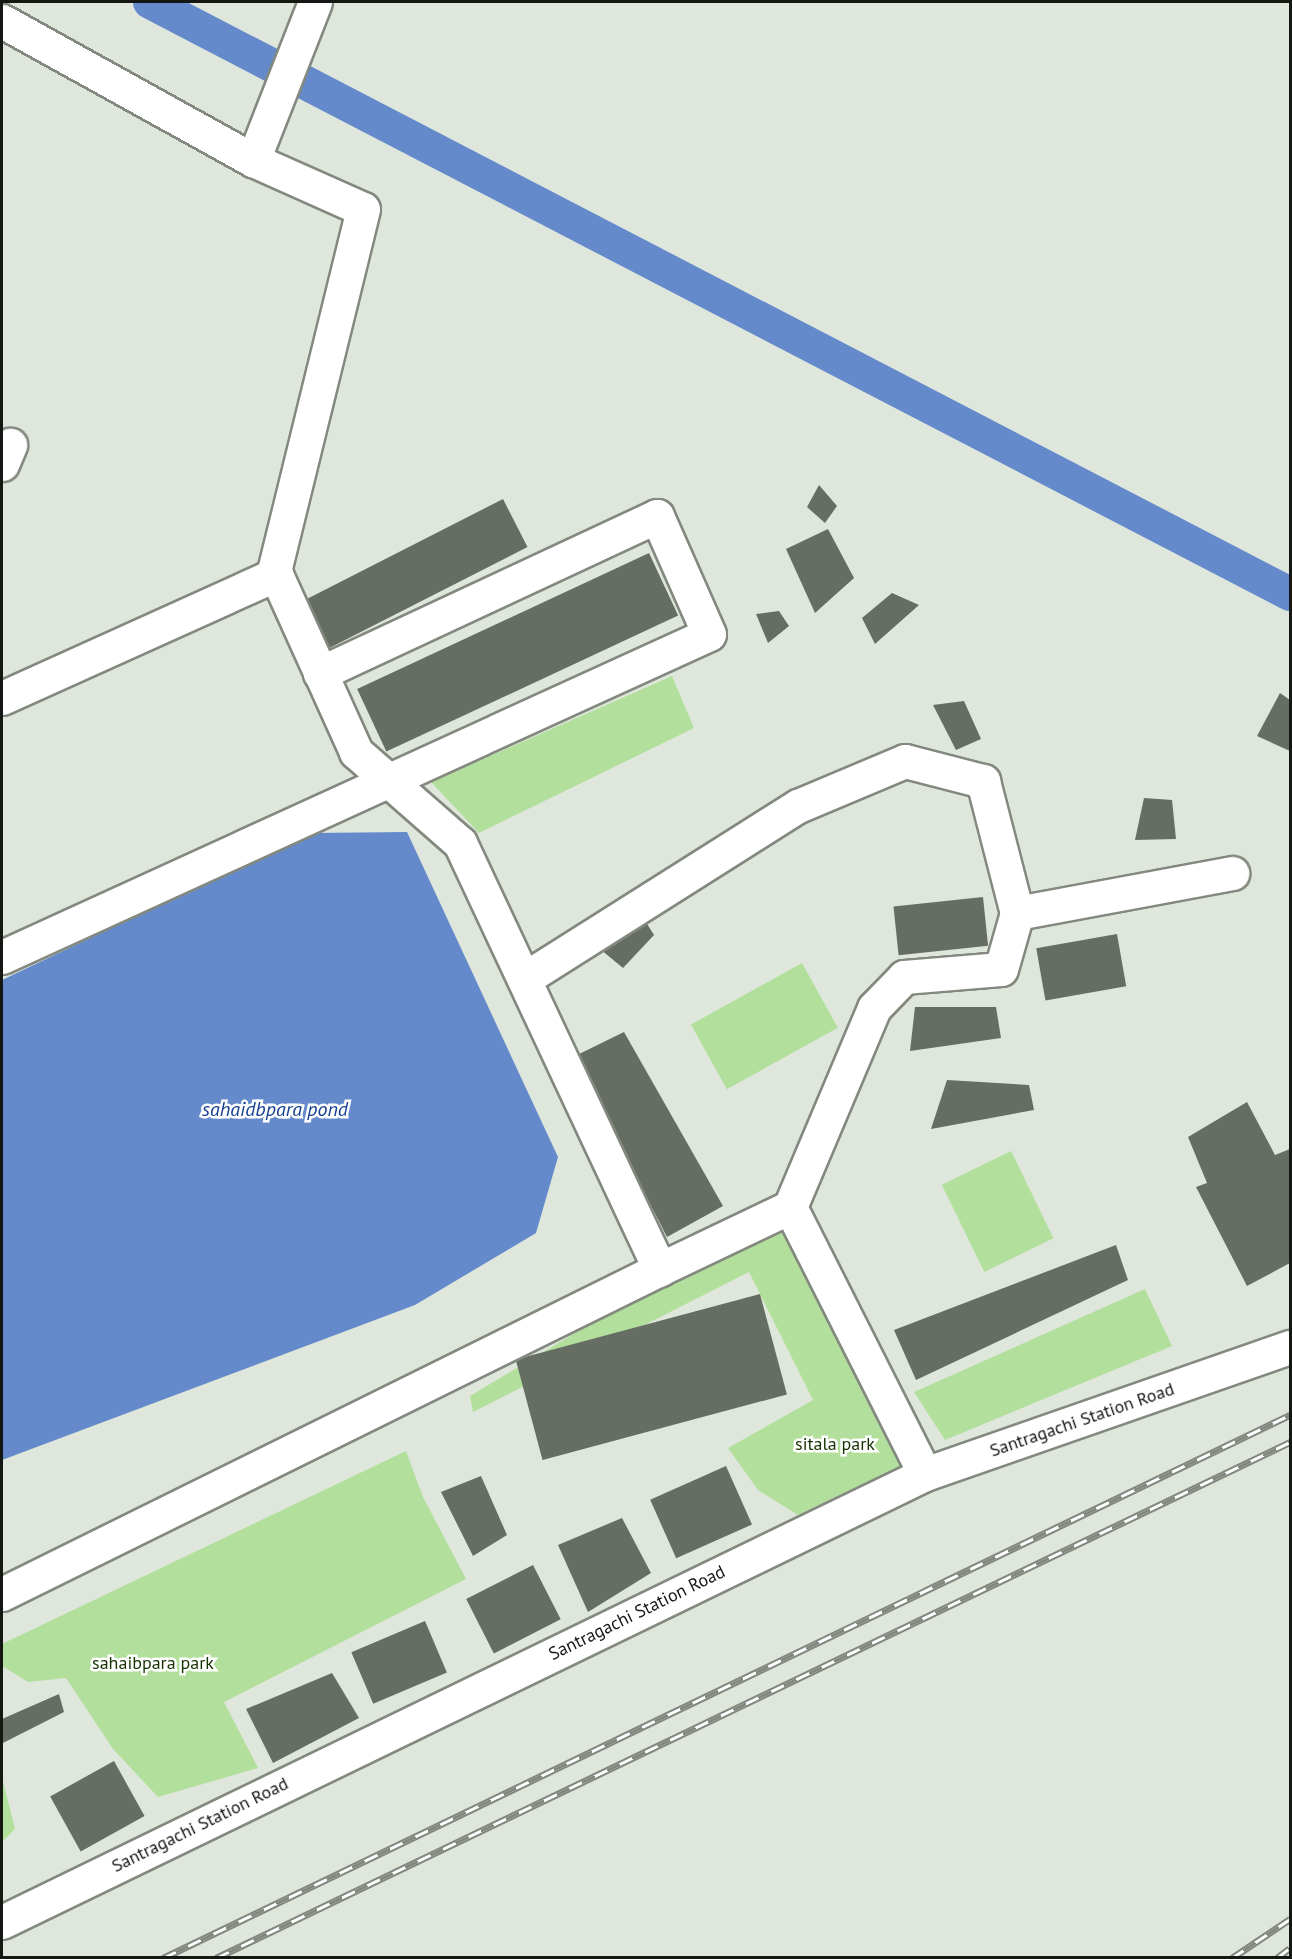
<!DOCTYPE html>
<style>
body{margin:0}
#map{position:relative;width:1292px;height:1959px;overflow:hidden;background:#dfe7dc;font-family:"PT Sans",sans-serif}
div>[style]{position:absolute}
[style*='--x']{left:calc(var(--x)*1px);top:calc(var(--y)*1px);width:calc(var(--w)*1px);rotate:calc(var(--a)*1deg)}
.green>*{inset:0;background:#b3df9c;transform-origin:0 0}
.water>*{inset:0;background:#648acc}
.canal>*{height:34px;margin:-17px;padding:0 17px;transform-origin:17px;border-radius:17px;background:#648acc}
.building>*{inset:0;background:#666d63;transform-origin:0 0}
.roads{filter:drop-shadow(2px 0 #83897f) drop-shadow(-2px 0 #83897f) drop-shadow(0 2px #83897f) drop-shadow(0 -2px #83897f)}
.minor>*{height:33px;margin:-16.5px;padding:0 16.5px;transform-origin:16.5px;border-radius:16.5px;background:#fff}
.rail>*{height:7px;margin-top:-3.5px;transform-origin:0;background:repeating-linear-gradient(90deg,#fff 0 14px,#82877f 0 28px);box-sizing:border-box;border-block:2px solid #82877f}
span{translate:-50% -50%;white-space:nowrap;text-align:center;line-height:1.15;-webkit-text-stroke:5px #fff;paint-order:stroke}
.street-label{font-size:18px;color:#151713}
.park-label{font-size:18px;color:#163300}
.water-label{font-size:20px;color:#14408f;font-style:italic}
.frame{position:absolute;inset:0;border:3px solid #151713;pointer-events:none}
</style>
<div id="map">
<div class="green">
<i style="clip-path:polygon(672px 676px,694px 728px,479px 833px,431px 782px)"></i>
<i style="left:802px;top:963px;width:74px;height:127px;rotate:61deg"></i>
<i style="left:1011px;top:1151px;width:97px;height:77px;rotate:64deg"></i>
<i style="clip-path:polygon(782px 1228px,791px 1251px,800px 1247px,904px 1464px,798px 1515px,758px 1490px,728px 1448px,813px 1400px,749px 1272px,473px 1412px,470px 1396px,640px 1294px)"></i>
<i style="clip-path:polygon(1145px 1289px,1172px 1346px,945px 1440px,914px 1392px)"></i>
<i style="clip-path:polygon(406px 1451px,423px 1497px,466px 1579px,224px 1702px,258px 1768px,158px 1797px,113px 1749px,66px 1678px,28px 1682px,2px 1666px,2px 1644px)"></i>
<i style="clip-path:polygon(2px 1777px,15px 1829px,2px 1842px)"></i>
</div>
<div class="water">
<i style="clip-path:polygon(407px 832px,558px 1157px,536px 1233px,415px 1305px,2px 1460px,2px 980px,311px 833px)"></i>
</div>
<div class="canal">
<i style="--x:150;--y:2;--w:1285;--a:27.44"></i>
</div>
<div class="building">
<i style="clip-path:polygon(819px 485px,837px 506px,825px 523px,807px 507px)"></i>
<i style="left:503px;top:499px;width:54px;height:224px;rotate:63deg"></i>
<i style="clip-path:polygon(828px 529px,854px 578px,815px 613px,786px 549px)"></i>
<i style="left:649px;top:553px;width:69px;height:322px;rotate:65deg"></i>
<i style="clip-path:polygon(892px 593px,919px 605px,875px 644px,862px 618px)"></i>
<i style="clip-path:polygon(779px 611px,789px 626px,768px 643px,756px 614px)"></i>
<i style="clip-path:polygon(1280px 693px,1290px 700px,1290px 751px,1257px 736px)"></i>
<i style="clip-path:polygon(964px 701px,981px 739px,956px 750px,933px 705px)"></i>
<i style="clip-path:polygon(1144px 798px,1172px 800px,1176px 839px,1135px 840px)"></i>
<i style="left:983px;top:897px;width:49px;height:90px;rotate:84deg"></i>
<i style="clip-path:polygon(639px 911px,654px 935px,623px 968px,600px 949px)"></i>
<i style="left:1117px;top:934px;width:53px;height:82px;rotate:80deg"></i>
<i style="clip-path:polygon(915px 1007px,996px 1007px,1001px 1038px,910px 1051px)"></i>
<i style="clip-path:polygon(624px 1032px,723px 1206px,667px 1237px,575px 1056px)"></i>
<i style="clip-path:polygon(947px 1080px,1029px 1085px,1034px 1110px,931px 1129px)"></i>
<i style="clip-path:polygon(1247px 1102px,1275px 1155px,1290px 1149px,1290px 1263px,1247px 1286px,1196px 1187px,1207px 1183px,1188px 1137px)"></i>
<i style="clip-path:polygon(1116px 1245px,1128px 1280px,916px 1380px,894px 1330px)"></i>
<i style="left:760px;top:1294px;width:104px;height:253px;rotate:75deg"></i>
<i style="left:726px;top:1466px;width:64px;height:83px;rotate:66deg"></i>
<i style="clip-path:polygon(481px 1476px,507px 1535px,473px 1556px,441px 1492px)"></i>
<i style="clip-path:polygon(622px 1518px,651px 1573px,588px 1612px,558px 1545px)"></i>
<i style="left:533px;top:1565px;width:61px;height:75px;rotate:63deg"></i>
<i style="left:425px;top:1621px;width:56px;height:80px;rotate:67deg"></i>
<i style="clip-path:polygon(332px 1673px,359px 1718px,273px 1763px,246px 1709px)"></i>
<i style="clip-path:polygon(59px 1694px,64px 1712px,3px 1743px,2px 1719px)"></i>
<i style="left:114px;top:1761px;width:63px;height:73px;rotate:61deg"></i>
</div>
<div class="roads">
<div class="minor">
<i style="--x:315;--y:2;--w:170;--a:111.4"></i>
<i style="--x:253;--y:160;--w:120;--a:24"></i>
<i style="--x:363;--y:209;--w:372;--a:103.8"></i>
<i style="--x:274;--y:570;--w:200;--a:65.7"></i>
<i style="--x:356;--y:752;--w:138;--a:41.2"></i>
<i style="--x:460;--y:843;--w:471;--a:64.9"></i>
<i style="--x:660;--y:1269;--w:144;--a:-25.5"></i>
<i style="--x:790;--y:1207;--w:299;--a:63.2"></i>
<i style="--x:2;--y:21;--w:287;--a:29"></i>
<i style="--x:2;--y:464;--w:21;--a:-67"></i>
<i style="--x:2;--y:698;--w:301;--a:-24.3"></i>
<i style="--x:2;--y:957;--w:777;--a:-24.55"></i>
<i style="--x:709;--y:634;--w:129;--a:-113.8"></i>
<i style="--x:657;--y:516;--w:372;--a:155"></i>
<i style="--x:524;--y:979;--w:324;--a:-32.3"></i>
<i style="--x:798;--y:806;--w:116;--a:-22.8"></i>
<i style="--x:905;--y:761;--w:81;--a:14.4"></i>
<i style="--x:983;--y:781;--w:136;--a:75.6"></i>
<i style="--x:790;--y:1207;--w:216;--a:-67.1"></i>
<i style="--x:874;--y:1008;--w:43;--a:-45.9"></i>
<i style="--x:904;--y:977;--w:97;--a:-4.7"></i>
<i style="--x:1001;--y:969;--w:58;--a:-74.1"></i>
<i style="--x:1017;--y:913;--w:219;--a:-10.5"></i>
<i style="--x:2;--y:1594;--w:734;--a:-26.29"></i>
<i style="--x:2;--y:1922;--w:1026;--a:-25.89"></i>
<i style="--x:925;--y:1474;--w:386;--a:-19.2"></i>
</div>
</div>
<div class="rail">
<i style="--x:163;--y:1958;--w:1251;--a:-25.73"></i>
<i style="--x:216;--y:1958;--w:1192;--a:-25.66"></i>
<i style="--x:1232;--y:1958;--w:70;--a:-33.9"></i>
<i style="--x:1277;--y:1958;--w:16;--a:-38"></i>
</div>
<div class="street-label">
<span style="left:1082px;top:1420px;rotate:-19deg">Santragachi Station Road</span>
<span style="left:637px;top:1613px;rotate:-26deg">Santragachi Station Road</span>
<span style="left:200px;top:1825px;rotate:-26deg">Santragachi Station Road</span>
</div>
<div class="park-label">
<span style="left:835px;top:1444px">sitala park</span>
<span style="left:153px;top:1663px">sahaibpara park</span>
</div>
<div class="water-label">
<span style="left:275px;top:1109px">sahaidbpara pond</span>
</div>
<div class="frame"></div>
</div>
